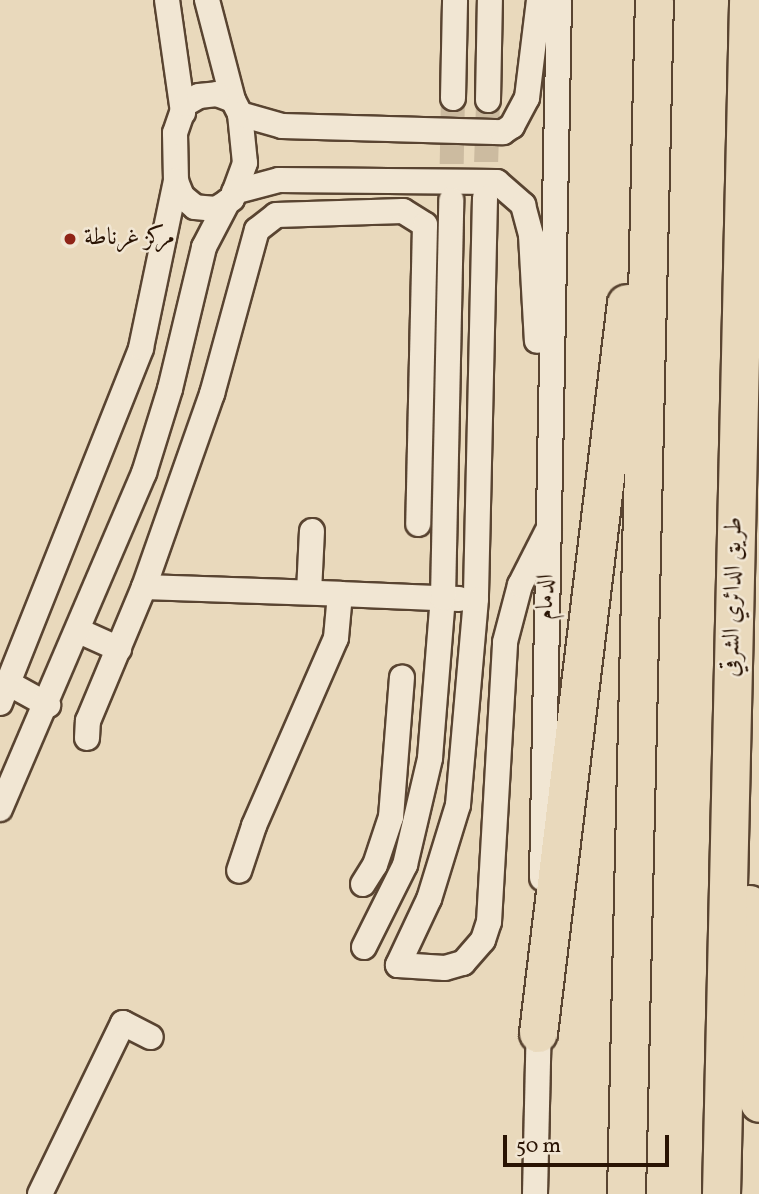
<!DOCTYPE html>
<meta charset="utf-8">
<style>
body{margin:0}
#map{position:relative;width:759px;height:1194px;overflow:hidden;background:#e9d9bc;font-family:Vollkorn,Amiri,serif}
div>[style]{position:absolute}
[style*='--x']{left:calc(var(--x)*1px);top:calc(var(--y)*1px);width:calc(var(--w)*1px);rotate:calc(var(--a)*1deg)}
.minor-tunnel>*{height:24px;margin-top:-12px;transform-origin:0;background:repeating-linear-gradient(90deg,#ccbba0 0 24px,transparent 0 36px)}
.roads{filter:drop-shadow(2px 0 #594431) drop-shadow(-2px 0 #594431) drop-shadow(0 2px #594431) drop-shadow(0 -2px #594431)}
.minor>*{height:24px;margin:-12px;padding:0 12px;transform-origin:12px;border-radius:12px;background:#f1e6d3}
.highway>*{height:37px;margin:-18.5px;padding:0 18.5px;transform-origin:18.5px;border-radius:18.5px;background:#e9d9bc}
.dots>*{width:19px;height:19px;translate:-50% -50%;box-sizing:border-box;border:4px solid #f1e6d3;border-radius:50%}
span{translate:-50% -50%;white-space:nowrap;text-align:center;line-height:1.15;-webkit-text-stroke:5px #f1e6d3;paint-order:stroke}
.poi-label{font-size:24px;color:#291303}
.left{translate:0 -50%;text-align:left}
.street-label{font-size:24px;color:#291303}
.scale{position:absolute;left:503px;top:1135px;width:166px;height:32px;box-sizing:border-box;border:4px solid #291303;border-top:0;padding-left:9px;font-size:21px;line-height:24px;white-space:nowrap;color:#291303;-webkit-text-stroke:5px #f1e6d3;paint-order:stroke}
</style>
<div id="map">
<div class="minor-tunnel">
<i style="--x:485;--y:198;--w:98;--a:-88.2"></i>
<i style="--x:451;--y:200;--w:102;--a:-88.9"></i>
</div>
<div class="roads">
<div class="minor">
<i style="--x:167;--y:0;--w:114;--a:81.9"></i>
<i style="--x:207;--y:0;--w:103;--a:75.4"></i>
<i style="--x:217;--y:94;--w:17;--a:21"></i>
<i style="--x:233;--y:100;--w:16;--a:63"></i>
<i style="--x:240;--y:114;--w:49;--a:84.2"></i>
<i style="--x:245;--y:163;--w:38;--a:110"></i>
<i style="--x:232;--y:199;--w:19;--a:148"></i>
<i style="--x:216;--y:209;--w:21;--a:-175"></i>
<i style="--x:195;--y:207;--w:17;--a:-140"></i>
<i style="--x:182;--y:196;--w:16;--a:-112"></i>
<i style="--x:176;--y:181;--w:48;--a:-91.2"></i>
<i style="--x:175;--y:133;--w:31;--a:-71"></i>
<i style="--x:185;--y:104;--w:16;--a:-30"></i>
<i style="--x:199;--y:96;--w:18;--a:-6"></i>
<i style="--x:453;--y:98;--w:98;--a:-88.8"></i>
<i style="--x:488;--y:100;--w:100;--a:-88.9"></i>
<i style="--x:240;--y:114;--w:44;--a:15.9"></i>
<i style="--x:282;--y:126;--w:221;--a:1.6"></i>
<i style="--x:503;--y:132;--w:11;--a:-34"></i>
<i style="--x:512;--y:126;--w:32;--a:-62"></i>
<i style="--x:527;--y:98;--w:99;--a:-83"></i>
<i style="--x:234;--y:192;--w:47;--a:-14.9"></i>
<i style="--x:279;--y:180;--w:218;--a:0.5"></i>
<i style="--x:497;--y:182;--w:35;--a:41"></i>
<i style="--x:523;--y:205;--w:31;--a:75"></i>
<i style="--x:531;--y:235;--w:106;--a:86.8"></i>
<i style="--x:485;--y:198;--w:401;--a:91.3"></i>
<i style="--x:476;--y:599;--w:207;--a:95"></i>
<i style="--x:458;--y:805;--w:98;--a:107.1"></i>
<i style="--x:429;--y:899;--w:73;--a:115.2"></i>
<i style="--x:398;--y:965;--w:47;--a:3.7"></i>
<i style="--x:445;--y:968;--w:19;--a:-16"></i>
<i style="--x:463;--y:963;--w:30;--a:-49"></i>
<i style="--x:483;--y:940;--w:19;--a:-72"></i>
<i style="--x:489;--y:922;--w:280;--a:-86.7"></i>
<i style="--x:505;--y:642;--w:59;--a:-75.3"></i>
<i style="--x:520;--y:585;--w:62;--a:-63"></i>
<i style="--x:144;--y:587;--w:205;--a:-70.6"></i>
<i style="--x:212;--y:394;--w:170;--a:-74.7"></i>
<i style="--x:257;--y:230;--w:24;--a:-38"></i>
<i style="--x:276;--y:215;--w:127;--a:-1.8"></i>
<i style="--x:403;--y:211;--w:26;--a:32"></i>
<i style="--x:425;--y:225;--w:299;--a:91.3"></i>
<i style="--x:309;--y:592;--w:61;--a:-87.2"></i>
<i style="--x:340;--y:594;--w:119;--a:2.4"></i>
<i style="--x:79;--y:631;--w:44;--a:24.2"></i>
<i style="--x:0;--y:687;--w:9;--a:-27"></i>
<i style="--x:8;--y:683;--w:46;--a:28.8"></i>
<i style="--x:0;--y:703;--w:382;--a:-68.3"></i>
<i style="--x:141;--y:348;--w:171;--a:-78.2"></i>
<i style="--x:87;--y:738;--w:17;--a:-87"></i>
<i style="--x:88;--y:721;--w:145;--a:-67.3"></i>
<i style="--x:144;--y:587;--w:196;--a:2"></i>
<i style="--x:340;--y:594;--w:44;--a:95.2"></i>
<i style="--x:336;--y:638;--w:205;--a:113.6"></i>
<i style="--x:254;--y:826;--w:47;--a:108.4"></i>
<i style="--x:0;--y:809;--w:366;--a:-66.8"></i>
<i style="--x:144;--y:473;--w:88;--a:-72.8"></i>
<i style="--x:170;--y:389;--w:146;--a:-76.5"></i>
<i style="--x:204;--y:247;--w:52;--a:-62.4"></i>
<i style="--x:542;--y:878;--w:878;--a:-88.89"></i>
<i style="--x:363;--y:884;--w:22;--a:-58"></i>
<i style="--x:375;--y:865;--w:51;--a:-71.6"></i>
<i style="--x:391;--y:817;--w:140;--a:-85.5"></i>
<i style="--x:364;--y:947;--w:92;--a:-63.4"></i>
<i style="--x:405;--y:865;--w:110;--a:-76.8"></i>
<i style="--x:430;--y:758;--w:161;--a:-85.4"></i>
<i style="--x:443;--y:598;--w:398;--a:-88.8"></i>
<i style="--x:40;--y:1194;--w:190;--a:-64.1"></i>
<i style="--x:123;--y:1023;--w:31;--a:27"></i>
<i style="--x:535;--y:1194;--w:175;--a:-88.7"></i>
</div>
<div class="highway">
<i style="--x:749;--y:904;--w:199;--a:87.1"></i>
<i style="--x:538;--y:1033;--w:735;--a:-83.13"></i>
<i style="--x:626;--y:1194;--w:1194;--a:-88.66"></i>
<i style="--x:721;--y:1194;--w:1194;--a:-88.7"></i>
</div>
</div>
<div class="dots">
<i style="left:70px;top:239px;background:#8f2418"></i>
</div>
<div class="poi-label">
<span class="left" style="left:84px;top:239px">مركز غرناطة</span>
</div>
<div class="street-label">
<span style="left:547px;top:597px;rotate:-89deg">الدمام</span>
<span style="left:734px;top:597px;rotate:-89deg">طريق الدائري الشرقي</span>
</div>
<div class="scale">50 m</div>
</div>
